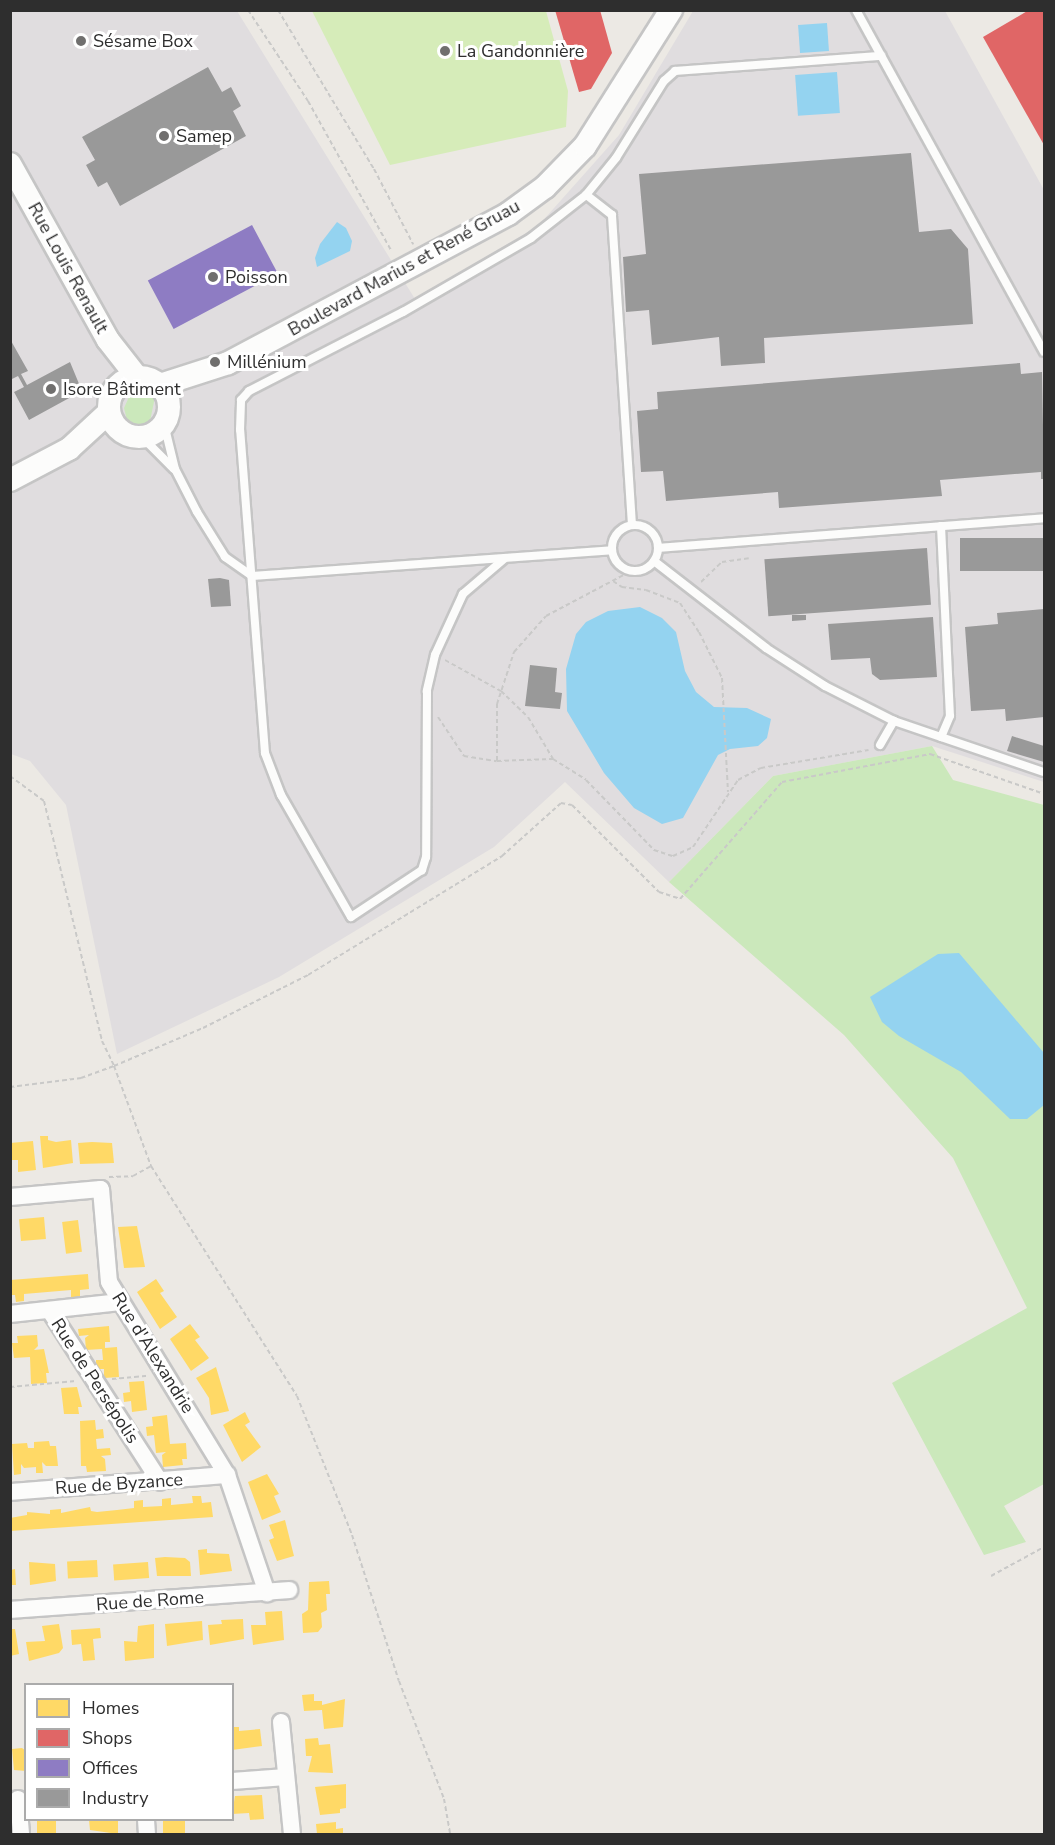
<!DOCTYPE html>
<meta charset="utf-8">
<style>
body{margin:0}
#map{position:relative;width:1055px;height:1845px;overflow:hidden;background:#ece9e4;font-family:"Nunito Sans",sans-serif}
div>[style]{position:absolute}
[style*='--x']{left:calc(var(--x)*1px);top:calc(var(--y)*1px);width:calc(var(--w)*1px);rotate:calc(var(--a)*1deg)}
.industrial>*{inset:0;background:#e0dddf}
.green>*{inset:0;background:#cbe8bb}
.pitch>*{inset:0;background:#d6ecb9}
.water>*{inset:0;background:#94d3f0;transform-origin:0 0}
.homes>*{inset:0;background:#ffd966;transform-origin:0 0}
.shops>*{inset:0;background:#e06666}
.offices>*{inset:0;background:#8e7cc3;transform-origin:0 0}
.industry>*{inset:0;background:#999;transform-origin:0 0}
.path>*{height:2px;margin-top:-1px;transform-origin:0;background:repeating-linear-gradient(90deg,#c9c9c8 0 4.5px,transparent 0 7.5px)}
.roads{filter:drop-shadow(2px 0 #c5c5c5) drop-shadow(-2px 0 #c5c5c5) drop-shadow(0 2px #c5c5c5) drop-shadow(0 -2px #c5c5c5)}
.lane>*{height:8px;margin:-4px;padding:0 4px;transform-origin:4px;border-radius:4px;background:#fcfcfb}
.lane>.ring{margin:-4px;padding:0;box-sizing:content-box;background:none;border:8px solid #fcfcfb;border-radius:50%}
.street>*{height:16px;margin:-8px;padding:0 8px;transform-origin:8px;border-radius:8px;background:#fcfcfb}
.secondary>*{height:22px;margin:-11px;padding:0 11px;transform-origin:11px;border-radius:11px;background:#fcfcfb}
.secondary>.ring{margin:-11px;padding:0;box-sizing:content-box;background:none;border:22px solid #fcfcfb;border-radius:50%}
.dots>*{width:16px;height:16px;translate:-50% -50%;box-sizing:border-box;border:3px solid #fff;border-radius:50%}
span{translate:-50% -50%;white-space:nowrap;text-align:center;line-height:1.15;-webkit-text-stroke:6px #fff;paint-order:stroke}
.poi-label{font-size:18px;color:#2e2e2e}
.left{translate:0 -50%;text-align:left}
.street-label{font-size:18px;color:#2e2e2e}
.frame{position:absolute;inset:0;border:12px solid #2e2e2e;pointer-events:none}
.legend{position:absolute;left:24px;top:1683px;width:210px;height:138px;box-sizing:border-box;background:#fff;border:2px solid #ababab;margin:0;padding:8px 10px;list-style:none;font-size:18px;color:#2e2e2e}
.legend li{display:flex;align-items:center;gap:12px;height:30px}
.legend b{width:30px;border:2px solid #ababab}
</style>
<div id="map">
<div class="industrial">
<i style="clip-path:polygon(10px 11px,237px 11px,415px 299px,538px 226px,619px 135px,693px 11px,945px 11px,1044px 190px,1044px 782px,932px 746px,773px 776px,669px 882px,565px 782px,494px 847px,279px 977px,117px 1054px,66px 805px,30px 761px,11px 754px)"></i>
</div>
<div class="green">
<i style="clip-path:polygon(145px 392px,155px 397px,149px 426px,137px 427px,127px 420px,124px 408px,129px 397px)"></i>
<i style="clip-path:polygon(932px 746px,953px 780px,1044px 805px,1044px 1484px,1004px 1506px,1026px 1542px,984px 1555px,892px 1383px,1027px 1308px,953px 1158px,844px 1035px,669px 882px,773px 776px)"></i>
</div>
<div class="pitch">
<i style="clip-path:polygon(312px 11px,546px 11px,568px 91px,566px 127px,390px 165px)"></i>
</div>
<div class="water">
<i style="left:827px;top:23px;width:28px;height:29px;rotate:86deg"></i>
<i style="left:837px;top:72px;width:41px;height:42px;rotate:86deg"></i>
<i style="clip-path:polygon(337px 222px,346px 228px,352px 241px,350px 251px,317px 267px,315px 258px,320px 244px)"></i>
<i style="clip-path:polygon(640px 607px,662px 618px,676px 632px,685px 671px,696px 692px,714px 707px,747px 708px,771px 719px,767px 738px,758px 746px,730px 749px,718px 755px,683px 818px,662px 824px,634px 808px,604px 773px,567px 711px,566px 669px,576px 634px,586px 622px,608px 611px)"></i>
<i style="clip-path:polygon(959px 953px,1044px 1053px,1044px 1105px,1027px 1119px,1010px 1119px,961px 1072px,899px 1036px,882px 1022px,870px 997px,938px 954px)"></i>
</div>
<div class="homes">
<i style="clip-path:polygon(40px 1136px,48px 1136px,48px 1140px,56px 1142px,71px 1140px,73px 1163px,43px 1168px)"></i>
<i style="clip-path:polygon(33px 1141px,36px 1170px,18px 1172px,18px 1160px,10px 1160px,10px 1143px)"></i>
<i style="clip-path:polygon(92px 1142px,112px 1143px,114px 1163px,80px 1164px,78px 1143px)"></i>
<i style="left:44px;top:1217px;width:22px;height:25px;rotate:85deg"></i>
<i style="left:78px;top:1220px;width:32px;height:16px;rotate:83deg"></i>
<i style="clip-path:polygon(137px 1226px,145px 1267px,124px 1268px,118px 1227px)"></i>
<i style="clip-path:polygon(88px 1274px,89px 1289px,80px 1290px,80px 1297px,71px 1297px,71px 1290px,24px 1294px,24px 1301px,16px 1302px,15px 1295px,10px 1295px,10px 1280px)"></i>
<i style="clip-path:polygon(156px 1279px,164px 1291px,160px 1293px,177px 1317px,160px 1329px,137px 1292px)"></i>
<i style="clip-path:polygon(190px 1324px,200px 1337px,195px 1340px,209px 1358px,191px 1371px,170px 1339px)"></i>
<i style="clip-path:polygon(109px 1326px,110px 1342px,105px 1342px,105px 1348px,117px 1347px,119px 1377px,104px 1378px,104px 1369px,96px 1369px,96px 1360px,103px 1360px,102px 1349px,86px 1350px,85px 1338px,89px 1335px,79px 1336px,78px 1329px)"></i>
<i style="clip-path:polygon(37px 1335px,38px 1346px,34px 1350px,44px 1349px,49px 1373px,46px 1373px,47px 1383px,31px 1384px,30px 1357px,14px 1358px,12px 1343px,18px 1343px,17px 1336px)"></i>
<i style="clip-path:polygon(216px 1367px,229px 1411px,211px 1415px,209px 1398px,196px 1378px)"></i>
<i style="clip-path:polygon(144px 1381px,147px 1410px,132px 1412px,131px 1401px,124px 1402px,123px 1393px,130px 1392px,129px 1382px)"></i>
<i style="clip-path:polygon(77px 1387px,82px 1407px,78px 1407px,79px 1414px,64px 1414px,61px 1388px)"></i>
<i style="clip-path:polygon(245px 1412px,250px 1422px,245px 1425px,261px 1447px,242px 1462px,223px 1425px)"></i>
<i style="clip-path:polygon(167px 1415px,170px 1444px,186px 1443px,187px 1459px,182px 1459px,183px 1465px,163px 1467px,162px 1455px,166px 1452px,156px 1453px,154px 1435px,147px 1436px,146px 1427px,153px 1426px,152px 1417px)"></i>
<i style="clip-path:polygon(95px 1420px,96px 1430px,103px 1429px,104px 1438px,96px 1439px,97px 1449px,110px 1448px,111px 1455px,101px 1456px,105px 1459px,106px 1471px,87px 1472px,86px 1466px,81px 1466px,80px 1421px)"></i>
<i style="clip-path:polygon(49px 1441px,50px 1446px,56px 1446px,58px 1466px,46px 1466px,42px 1462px,43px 1473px,36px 1473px,36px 1467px,24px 1468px,21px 1464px,21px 1474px,14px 1475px,12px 1444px,27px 1443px,28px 1448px,34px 1448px,34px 1442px)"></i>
<i style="clip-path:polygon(267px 1474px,279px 1494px,274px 1496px,281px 1512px,262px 1520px,248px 1482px)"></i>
<i style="clip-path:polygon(192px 1496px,201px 1496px,202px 1503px,211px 1502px,213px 1517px,10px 1531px,10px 1518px,27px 1515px,27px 1512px,50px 1514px,50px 1510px,61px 1509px,61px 1513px,90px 1507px,91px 1511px,97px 1512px,117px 1510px,134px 1508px,134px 1501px,143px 1500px,143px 1507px,162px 1506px,162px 1499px,171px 1498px,171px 1505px,193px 1503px)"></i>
<i style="clip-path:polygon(285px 1520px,294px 1556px,277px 1561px,269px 1540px,274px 1538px,269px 1525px)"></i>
<i style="clip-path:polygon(207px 1549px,207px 1553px,229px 1554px,232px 1571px,200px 1575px,198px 1550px)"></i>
<i style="clip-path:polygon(165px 1557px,185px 1558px,190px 1562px,191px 1576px,157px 1576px,155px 1558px)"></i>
<i style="left:97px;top:1560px;width:17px;height:30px;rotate:87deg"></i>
<i style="clip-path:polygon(29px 1562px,55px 1564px,56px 1581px,30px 1585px)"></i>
<i style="left:148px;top:1562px;width:16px;height:35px;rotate:86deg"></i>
<i style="clip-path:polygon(15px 1569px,16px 1585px,10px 1585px,10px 1570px)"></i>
<i style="clip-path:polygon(329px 1581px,330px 1594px,326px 1594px,327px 1610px,321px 1613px,322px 1627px,318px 1632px,303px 1633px,302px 1614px,308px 1610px,309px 1582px)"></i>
<i style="clip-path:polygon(282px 1611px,284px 1640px,253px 1645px,251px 1625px,266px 1625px,265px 1612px)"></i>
<i style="clip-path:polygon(243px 1619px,244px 1639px,210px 1645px,208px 1625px,222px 1624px,221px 1620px)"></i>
<i style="clip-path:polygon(202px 1621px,203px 1640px,167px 1646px,165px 1624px)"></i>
<i style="clip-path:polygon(59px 1624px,63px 1648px,59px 1653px,29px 1661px,26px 1642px,45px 1641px,42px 1626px)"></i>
<i style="clip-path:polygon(154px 1624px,154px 1658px,125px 1661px,124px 1641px,137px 1642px,138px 1626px)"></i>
<i style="clip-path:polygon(100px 1628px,101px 1638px,93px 1639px,95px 1660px,83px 1661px,81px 1644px,72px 1645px,71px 1630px)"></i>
<i style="clip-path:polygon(10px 1629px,15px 1629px,19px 1654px,10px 1656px)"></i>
<i style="clip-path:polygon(314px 1694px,314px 1701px,322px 1701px,322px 1705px,345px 1699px,343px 1727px,324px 1729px,322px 1710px,304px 1711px,302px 1695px)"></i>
<i style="clip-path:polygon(232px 1727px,239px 1727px,239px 1731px,260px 1729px,262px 1746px,232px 1750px)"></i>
<i style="clip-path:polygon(318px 1738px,319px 1745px,330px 1744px,333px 1773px,308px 1772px,312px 1756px,306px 1756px,305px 1739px)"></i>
<i style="clip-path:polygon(22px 1748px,26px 1751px,26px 1771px,14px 1770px,12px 1749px)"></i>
<i style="clip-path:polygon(346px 1784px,346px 1808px,340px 1809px,340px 1813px,320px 1815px,315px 1787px)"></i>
<i style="clip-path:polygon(262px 1795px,264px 1819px,250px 1820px,249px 1813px,232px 1814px,235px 1796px)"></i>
<i style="left:37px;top:1820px;width:19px;height:14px"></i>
<i style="clip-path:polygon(89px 1820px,118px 1820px,118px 1834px,90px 1830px)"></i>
<i style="left:163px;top:1820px;width:22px;height:14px"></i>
<i style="clip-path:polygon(336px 1822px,336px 1829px,343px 1828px,343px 1834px,317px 1834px,316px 1824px)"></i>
</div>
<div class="shops">
<i style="clip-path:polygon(555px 10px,600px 10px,612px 53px,591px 89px,579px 92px)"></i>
<i style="clip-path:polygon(1029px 10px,1044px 10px,1044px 145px,983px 37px)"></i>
</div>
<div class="offices">
<i style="left:252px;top:225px;width:55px;height:118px;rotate:62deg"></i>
</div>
<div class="industry">
<i style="clip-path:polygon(208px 67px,222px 92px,231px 87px,241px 106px,233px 111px,246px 136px,120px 206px,107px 182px,98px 187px,86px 165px,95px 160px,82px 137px)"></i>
<i style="clip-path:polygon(911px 153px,919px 232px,951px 229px,968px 249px,973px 324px,764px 338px,765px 363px,721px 366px,719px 337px,652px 345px,649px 310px,626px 312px,623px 257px,646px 254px,639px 174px)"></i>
<i style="clip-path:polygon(10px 339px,28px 371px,21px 374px,27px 385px,70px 362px,82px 391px,29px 420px,14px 392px,24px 387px,18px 376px,10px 380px)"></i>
<i style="clip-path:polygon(1020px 363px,1021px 374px,1042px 372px,1044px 479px,1041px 479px,1041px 472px,940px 480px,942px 496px,779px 508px,778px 492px,666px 501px,663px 471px,641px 472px,637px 411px,658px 409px,657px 392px)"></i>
<i style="left:1044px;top:538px;width:33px;height:84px;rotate:90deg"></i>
<i style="left:927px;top:548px;width:57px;height:163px;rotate:86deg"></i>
<i style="clip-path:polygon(220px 578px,229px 580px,231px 606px,211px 607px,208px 579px)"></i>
<i style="clip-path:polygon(1044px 609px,1044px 717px,1006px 721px,1005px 709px,971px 711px,965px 627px,998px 624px,997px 613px)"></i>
<i style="clip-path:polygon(792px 615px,806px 615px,806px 620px,792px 621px)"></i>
<i style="clip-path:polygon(933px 617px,937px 677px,880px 680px,872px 674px,870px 658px,831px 660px,828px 624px)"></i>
<i style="clip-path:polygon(530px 665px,557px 668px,555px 692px,562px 693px,560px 709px,525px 706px)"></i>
<i style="clip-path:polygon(1012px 736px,1044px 746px,1044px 762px,1007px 751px)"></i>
</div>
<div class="path">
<i style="--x:248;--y:10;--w:109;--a:56.6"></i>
<i style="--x:308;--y:101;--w:171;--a:60.9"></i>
<i style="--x:278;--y:10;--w:186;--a:58.9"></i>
<i style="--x:374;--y:169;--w:85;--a:62.5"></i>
<i style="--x:613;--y:581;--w:11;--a:34"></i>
<i style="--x:622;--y:587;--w:24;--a:7"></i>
<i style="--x:646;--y:590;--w:36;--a:21"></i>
<i style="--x:680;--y:603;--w:35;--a:57"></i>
<i style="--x:699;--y:632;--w:51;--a:63.4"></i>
<i style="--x:722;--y:678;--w:114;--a:87"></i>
<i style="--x:701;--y:582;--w:29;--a:-44"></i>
<i style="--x:722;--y:562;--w:27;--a:-8"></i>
<i style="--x:445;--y:660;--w:64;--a:29"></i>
<i style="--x:501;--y:691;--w:37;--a:44"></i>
<i style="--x:528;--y:717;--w:49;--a:59.2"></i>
<i style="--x:438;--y:717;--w:47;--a:56.3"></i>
<i style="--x:464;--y:756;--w:33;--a:9"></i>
<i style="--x:497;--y:761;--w:56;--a:-2"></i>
<i style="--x:553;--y:759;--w:39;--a:32"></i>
<i style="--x:586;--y:780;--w:98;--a:45.8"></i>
<i style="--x:654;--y:850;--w:20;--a:18"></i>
<i style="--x:673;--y:856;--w:22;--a:-24"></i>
<i style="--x:693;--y:847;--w:81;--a:-56.1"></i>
<i style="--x:738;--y:780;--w:26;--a:-28"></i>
<i style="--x:761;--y:768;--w:109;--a:-9.5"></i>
<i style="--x:497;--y:761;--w:57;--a:-90"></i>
<i style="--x:497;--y:704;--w:55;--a:-71.9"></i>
<i style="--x:514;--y:652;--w:48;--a:-48.4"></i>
<i style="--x:546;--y:616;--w:96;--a:-27.9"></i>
<i style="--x:10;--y:776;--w:42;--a:36.3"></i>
<i style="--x:44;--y:801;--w:247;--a:76.4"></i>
<i style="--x:102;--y:1041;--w:28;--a:64"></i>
<i style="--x:114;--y:1066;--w:97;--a:-23.1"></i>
<i style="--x:203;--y:1028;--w:118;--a:-26.8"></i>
<i style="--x:308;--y:975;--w:228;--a:-31.5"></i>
<i style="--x:502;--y:856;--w:79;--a:-41.9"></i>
<i style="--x:561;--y:803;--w:11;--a:10"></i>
<i style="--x:572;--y:805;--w:123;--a:45"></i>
<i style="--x:659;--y:892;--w:22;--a:18"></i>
<i style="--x:680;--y:899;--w:155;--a:-48.9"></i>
<i style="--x:782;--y:782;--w:151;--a:-10.7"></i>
<i style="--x:930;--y:754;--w:121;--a:19.3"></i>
<i style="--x:10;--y:1087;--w:72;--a:-7.2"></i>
<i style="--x:81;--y:1078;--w:35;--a:-20"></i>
<i style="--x:114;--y:1066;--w:107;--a:69.7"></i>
<i style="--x:151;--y:1166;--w:272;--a:57.6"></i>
<i style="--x:297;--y:1396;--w:149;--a:68.4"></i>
<i style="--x:352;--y:1535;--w:153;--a:72.2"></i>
<i style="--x:399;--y:1681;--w:126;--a:69.1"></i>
<i style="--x:444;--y:1799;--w:36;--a:80"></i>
<i style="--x:109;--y:1177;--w:24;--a:-2"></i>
<i style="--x:133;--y:1176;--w:21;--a:-29"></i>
<i style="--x:112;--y:1379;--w:36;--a:-5"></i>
<i style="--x:10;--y:1387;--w:66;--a:-5.2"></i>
<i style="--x:991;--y:1576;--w:60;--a:-28.7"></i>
</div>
<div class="roads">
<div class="lane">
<i style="--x:856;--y:10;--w:390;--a:61.2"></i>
<i style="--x:164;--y:424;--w:46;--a:76.3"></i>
<i style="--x:175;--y:469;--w:48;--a:62.9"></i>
<i style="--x:197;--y:512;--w:53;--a:58.1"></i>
<i style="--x:225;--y:557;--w:33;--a:35"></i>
<i style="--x:252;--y:576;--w:361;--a:-4.1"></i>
<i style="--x:142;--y:437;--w:45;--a:45"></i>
<i style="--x:632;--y:525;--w:311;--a:-93.7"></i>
<i style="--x:612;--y:215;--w:33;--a:-142"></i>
<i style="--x:586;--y:195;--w:48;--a:-51"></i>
<i style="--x:616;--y:158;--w:91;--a:-58.1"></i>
<i style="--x:664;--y:81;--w:15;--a:-42"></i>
<i style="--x:675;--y:71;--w:207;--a:-4.2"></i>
<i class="ring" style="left:612px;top:525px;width:38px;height:38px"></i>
<i style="--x:941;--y:526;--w:190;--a:87.3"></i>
<i style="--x:950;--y:716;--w:23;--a:113"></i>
<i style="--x:658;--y:548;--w:387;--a:-4.4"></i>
<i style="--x:504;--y:559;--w:54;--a:139.5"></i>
<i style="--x:463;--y:594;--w:67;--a:114.7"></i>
<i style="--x:435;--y:655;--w:37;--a:103"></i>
<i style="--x:427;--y:691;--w:166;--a:90.3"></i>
<i style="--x:426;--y:857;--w:14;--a:107"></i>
<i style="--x:422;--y:870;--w:85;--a:146.5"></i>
<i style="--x:351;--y:917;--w:141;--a:-119.8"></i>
<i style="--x:281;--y:795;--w:45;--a:-110.9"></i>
<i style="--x:265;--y:753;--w:324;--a:-94.4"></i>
<i style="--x:240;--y:430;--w:30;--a:-88"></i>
<i style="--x:241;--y:400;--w:12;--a:-48"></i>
<i style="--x:249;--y:391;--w:173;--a:-27.2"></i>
<i style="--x:403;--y:312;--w:148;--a:-30"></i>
<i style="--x:531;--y:238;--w:70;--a:-38"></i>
<i style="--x:654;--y:561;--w:142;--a:37.8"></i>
<i style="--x:766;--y:648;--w:70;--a:32.8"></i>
<i style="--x:825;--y:686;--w:77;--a:26.9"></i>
<i style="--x:894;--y:721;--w:158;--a:18.8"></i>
<i style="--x:880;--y:745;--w:28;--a:-60"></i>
</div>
<div class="street">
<i style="--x:10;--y:1197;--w:91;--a:-5"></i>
<i style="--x:101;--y:1189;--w:93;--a:85.1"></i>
<i style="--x:109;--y:1282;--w:226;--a:58.6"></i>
<i style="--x:227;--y:1475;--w:125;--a:71.3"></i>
<i style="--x:50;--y:1311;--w:203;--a:57.2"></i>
<i style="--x:10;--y:1314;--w:111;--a:-6.2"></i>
<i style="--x:10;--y:1492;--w:218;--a:-4.5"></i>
<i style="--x:10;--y:1610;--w:280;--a:-4.1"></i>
<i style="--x:281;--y:1722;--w:113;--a:84.4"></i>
<i style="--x:232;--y:1781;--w:54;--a:-4.2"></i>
<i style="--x:18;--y:1799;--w:35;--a:85"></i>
<i style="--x:146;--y:1820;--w:14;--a:86"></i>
</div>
<div class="secondary">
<i style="--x:10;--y:164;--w:201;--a:60.9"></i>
<i style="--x:108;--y:340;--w:47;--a:51.9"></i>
<i class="ring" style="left:109px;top:377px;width:38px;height:38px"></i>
<i style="--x:160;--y:385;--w:71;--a:-17.9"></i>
<i style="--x:228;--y:363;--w:317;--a:-28"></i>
<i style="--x:508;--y:214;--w:46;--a:-36.1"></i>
<i style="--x:545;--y:187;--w:57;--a:-45.7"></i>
<i style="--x:585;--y:146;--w:161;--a:-57.7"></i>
<i style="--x:10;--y:480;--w:67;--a:-27.7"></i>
<i style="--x:69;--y:449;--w:54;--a:-42.8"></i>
</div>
</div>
<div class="dots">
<i style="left:81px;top:41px;background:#706f6e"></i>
<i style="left:445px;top:51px;background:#706f6e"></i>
<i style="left:164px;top:136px;background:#706f6e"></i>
<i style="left:213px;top:277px;background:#706f6e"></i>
<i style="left:215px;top:362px;background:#706f6e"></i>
<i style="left:51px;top:389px;background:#706f6e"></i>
</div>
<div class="poi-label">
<span class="left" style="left:93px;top:41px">Sésame Box</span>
<span class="left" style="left:457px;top:51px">La Gandonnière</span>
<span class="left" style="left:176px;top:136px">Samep</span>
<span class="left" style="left:225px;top:277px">Poisson</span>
<span class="left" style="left:227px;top:362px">Millénium</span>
<span class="left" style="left:63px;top:389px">Isore Bâtiment</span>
</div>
<div class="street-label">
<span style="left:68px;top:268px;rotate:61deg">Rue Louis Renault</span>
<span style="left:404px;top:268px;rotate:-29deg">Boulevard Marius et René Gruau</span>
<span style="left:153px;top:1353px;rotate:58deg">Rue d'Alexandrie</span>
<span style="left:95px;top:1381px;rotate:57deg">Rue de Persépolis</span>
<span style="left:119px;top:1484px;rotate:-4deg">Rue de Byzance</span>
<span style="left:150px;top:1601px;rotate:-4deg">Rue de Rome</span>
</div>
<div class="frame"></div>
<ul class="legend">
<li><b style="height:16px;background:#ffd966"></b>Homes</li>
<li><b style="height:16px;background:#e06666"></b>Shops</li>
<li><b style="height:16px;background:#8e7cc3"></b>Offices</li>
<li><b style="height:16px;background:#999"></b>Industry</li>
</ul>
</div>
